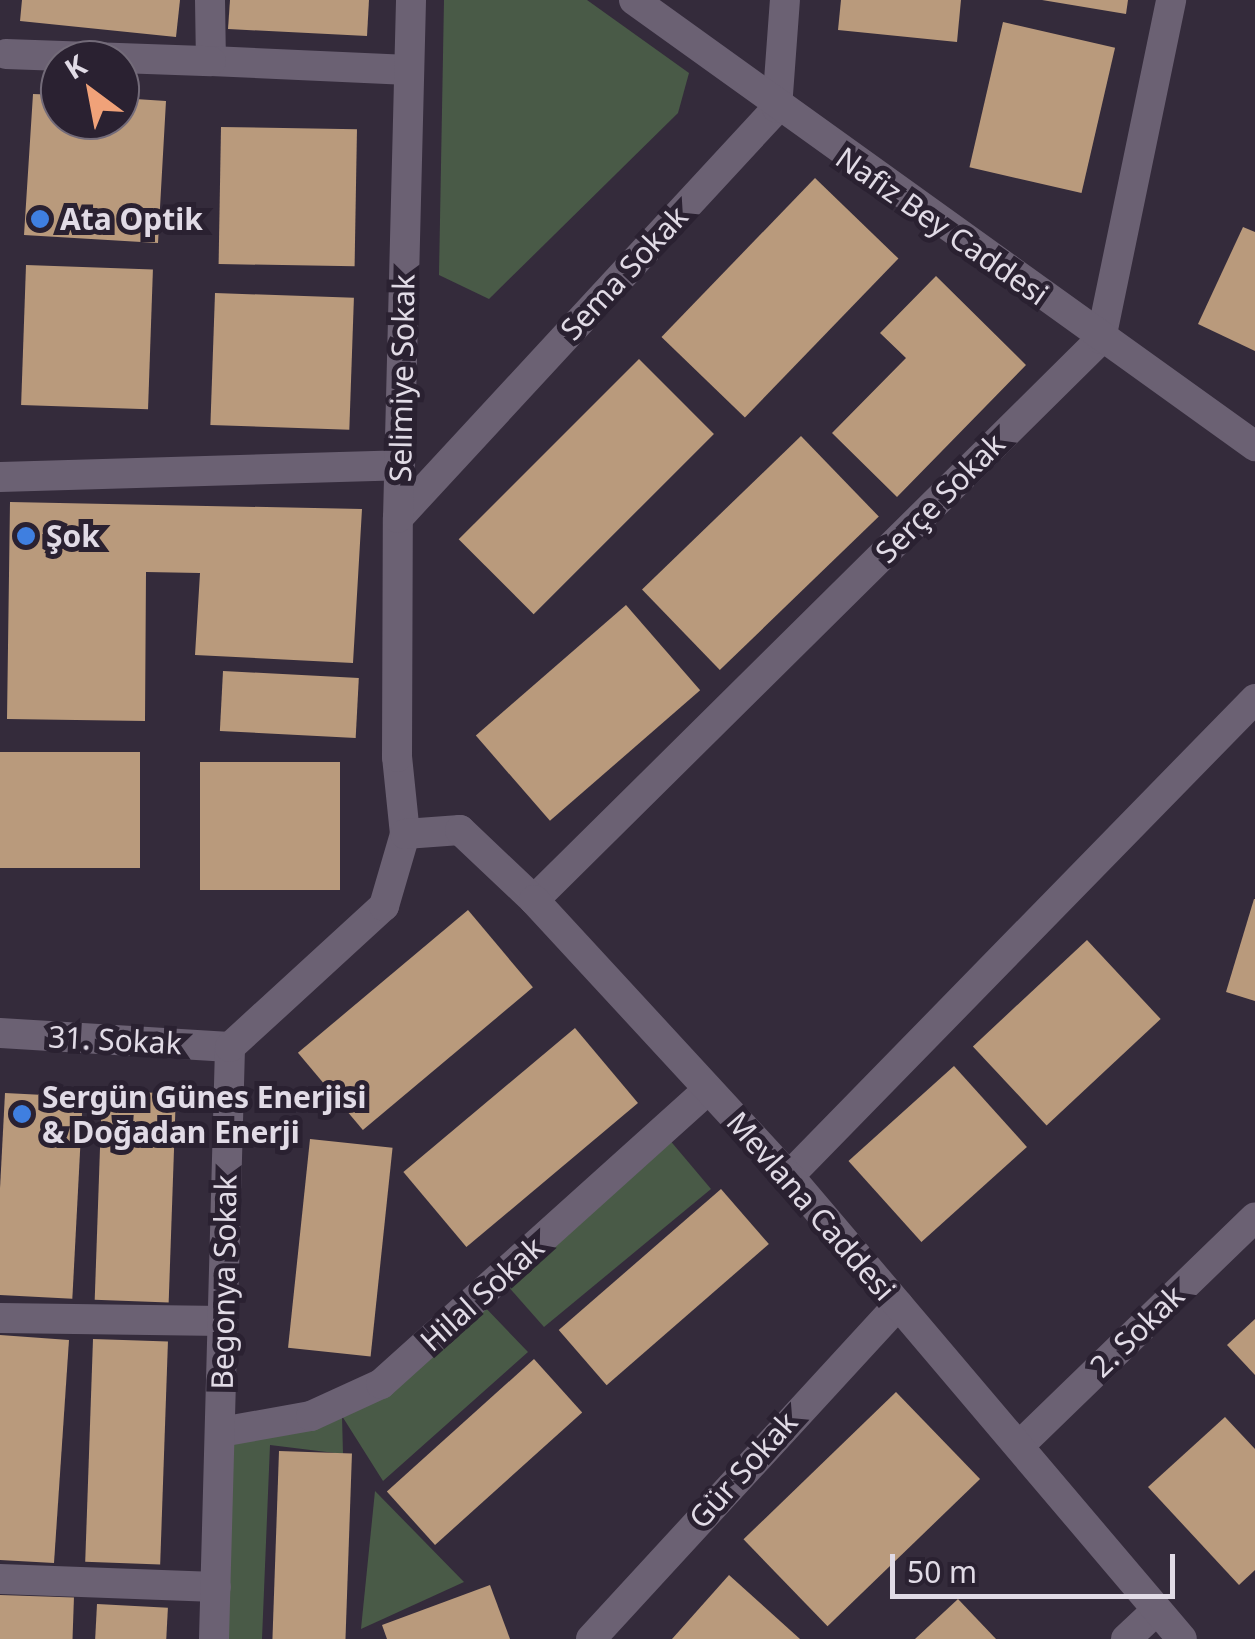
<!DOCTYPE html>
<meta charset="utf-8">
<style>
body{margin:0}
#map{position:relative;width:1255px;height:1639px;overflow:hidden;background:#342b3b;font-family:"Noto Sans",sans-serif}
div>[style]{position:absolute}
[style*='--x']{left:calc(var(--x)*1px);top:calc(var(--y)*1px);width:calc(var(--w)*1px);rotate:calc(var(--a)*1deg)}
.green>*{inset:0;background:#495a47}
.building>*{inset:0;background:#b99a7c;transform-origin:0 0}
.minor>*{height:30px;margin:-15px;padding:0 15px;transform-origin:15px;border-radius:15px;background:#6b6173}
.tertiary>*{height:30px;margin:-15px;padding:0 15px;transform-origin:15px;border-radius:15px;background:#6b6173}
.dots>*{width:28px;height:28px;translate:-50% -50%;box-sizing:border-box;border:5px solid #2a2131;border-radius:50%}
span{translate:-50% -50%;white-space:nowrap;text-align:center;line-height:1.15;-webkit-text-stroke:10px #2a2131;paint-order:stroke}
.poi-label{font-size:30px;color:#e1dbe6;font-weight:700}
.left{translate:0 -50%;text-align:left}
.street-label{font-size:30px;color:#e1dbe6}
.north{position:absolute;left:40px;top:40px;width:100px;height:100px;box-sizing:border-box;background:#2a2131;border:2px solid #736b79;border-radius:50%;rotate:328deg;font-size:28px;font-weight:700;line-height:40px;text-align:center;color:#e1dbe6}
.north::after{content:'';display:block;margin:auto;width:35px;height:45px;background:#f0a279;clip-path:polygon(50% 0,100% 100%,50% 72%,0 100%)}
.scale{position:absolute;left:890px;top:1554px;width:285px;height:45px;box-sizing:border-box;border:5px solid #e1dbe6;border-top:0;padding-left:12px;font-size:30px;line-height:35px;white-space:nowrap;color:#e1dbe6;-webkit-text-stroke:8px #2a2131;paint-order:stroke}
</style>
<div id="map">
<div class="green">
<i style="clip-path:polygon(444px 0,587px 0,689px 73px,678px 113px,489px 299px,439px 275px)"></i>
<i style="clip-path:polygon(668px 1138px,711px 1189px,544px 1327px,507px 1285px)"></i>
<i style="clip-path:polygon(482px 1304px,528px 1352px,383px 1481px,342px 1416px,343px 1454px,270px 1445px,262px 1639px,224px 1639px,232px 1442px,341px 1414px)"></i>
<i style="clip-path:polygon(375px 1491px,464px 1582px,361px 1629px)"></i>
</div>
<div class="building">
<i style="clip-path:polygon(22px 0,180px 0,176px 37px,20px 21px)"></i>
<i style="clip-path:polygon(230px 0,369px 0,367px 36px,228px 29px)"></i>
<i style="clip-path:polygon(841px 0,961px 0,957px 42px,838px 30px)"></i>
<i style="clip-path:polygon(1042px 0,1128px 0,1126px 14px)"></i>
<i style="left:1003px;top:22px;width:115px;height:149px;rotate:13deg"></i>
<i style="clip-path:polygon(33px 94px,60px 95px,60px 120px,120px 120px,120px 98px,166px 101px,158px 243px,24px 235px)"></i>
<i style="left:221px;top:127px;width:136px;height:137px;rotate:1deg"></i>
<i style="left:815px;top:178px;width:116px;height:221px;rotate:44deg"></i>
<i style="clip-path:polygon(1243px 227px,1255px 232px,1255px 351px,1198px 324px)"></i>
<i style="left:26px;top:265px;width:127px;height:140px;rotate:2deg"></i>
<i style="clip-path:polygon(936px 276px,1026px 365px,897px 497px,832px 433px,906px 358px,880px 333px)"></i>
<i style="left:215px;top:293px;width:139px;height:132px;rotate:2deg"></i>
<i style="left:639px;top:359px;width:106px;height:255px;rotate:45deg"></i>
<i style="left:801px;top:436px;width:112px;height:221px;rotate:46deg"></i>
<i style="clip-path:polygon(10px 502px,362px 509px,353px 663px,195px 655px,200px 573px,146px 572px,145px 721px,7px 719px)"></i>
<i style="left:626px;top:605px;width:113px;height:199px;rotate:49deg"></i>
<i style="left:223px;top:671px;width:136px;height:60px;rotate:3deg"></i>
<i style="left:0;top:752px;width:140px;height:116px"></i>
<i style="left:200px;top:762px;width:140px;height:128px"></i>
<i style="clip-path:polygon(1254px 899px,1255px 899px,1255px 1001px,1226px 992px)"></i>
<i style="left:468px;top:910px;width:101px;height:222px;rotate:50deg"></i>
<i style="left:1087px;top:940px;width:108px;height:156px;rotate:47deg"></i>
<i style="left:575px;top:1028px;width:98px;height:224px;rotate:50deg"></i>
<i style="left:954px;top:1066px;width:109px;height:142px;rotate:48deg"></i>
<i style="left:102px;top:1091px;width:74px;height:209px;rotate:2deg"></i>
<i style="left:5px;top:1093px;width:78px;height:202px;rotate:3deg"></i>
<i style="left:310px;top:1139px;width:83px;height:210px;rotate:6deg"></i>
<i style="left:721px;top:1189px;width:73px;height:215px;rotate:49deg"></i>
<i style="clip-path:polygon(1255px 1319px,1255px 1375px,1227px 1345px)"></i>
<i style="clip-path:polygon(0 1335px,69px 1340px,54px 1563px,0 1560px)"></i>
<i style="left:93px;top:1339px;width:75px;height:223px;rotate:2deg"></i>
<i style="left:534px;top:1359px;width:72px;height:198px;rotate:48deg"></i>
<i style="left:896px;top:1392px;width:121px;height:212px;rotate:46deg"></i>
<i style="clip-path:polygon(1225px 1417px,1255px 1449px,1255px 1570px,1239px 1585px,1148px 1487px)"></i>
<i style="left:279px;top:1451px;width:73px;height:188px;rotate:2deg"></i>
<i style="clip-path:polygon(729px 1575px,800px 1639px,672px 1639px)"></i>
<i style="clip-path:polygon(490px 1585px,510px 1639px,387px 1639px,382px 1625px)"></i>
<i style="left:0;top:1595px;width:74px;height:44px;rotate:2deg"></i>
<i style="clip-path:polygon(958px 1599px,996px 1639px,915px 1639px)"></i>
<i style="left:97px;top:1604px;width:71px;height:35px;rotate:3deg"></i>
</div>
<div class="minor">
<i style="--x:210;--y:0;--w:61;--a:89.1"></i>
<i style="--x:211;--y:61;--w:198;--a:2.6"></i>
<i style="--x:6;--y:54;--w:205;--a:2"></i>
<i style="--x:0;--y:477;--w:400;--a:-1.7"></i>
<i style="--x:398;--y:518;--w:558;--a:-47.25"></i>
<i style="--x:777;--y:108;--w:108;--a:-85.8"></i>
<i style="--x:534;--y:900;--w:798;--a:-44.7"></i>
<i style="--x:1101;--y:339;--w:346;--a:-78.3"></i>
<i style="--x:0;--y:1033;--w:230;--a:3.5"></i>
<i style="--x:789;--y:1176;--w:667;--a:-45.67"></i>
<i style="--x:0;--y:1318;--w:223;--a:0.8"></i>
<i style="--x:221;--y:1432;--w:91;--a:-10.1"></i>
<i style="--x:311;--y:1416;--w:77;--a:-24.6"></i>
<i style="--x:381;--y:1384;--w:440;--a:-42"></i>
<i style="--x:1020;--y:1445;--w:327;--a:-44.1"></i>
<i style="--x:0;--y:1579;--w:216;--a:2.1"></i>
<i style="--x:214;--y:1639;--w:592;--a:-88.45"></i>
<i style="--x:230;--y:1047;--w:209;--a:-42.5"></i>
<i style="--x:384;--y:906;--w:75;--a:-73.7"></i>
<i style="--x:405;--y:834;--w:77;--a:-95.9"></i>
<i style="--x:397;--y:757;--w:239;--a:-89.8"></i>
<i style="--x:398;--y:518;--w:518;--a:-88.56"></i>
<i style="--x:591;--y:1639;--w:454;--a:-47.4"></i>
<i style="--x:1126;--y:1639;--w:42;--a:-43.1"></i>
</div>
<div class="tertiary">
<i style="--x:634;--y:0;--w:765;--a:35.69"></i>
<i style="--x:405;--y:834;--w:55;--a:-4.2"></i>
<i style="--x:460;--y:830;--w:102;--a:43.4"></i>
<i style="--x:534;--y:900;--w:376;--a:47.3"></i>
<i style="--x:789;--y:1176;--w:607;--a:49.68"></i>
</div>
<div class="dots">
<i style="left:40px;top:219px;background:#3f7fe0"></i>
<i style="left:26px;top:536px;background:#3f7fe0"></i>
<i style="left:22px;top:1114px;background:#3f7fe0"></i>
</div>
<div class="poi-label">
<span class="left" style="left:60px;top:219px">Ata Optik</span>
<span class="left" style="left:46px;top:536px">Şok</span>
<span class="left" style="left:42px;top:1114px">Sergün Günes Enerjisi<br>&amp; Doğadan Enerji</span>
</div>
<div class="street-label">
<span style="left:942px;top:226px;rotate:35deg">Nafiz Bey Caddesi</span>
<span style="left:624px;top:273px;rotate:-47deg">Sema Sokak</span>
<span style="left:402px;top:378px;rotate:-89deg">Selimiye Sokak</span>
<span style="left:940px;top:498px;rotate:-45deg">Serçe Sokak</span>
<span style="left:115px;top:1040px;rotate:3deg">31. Sokak</span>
<span style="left:811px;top:1206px;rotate:49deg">Mevlana Caddesi</span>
<span style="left:224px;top:1282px;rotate:-89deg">Begonya Sokak</span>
<span style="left:482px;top:1294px;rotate:-42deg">Hilal Sokak</span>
<span style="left:1137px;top:1331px;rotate:-44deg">2. Sokak</span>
<span style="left:743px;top:1470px;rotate:-48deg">Gür Sokak</span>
</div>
<div class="north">K</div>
<div class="scale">50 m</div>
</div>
